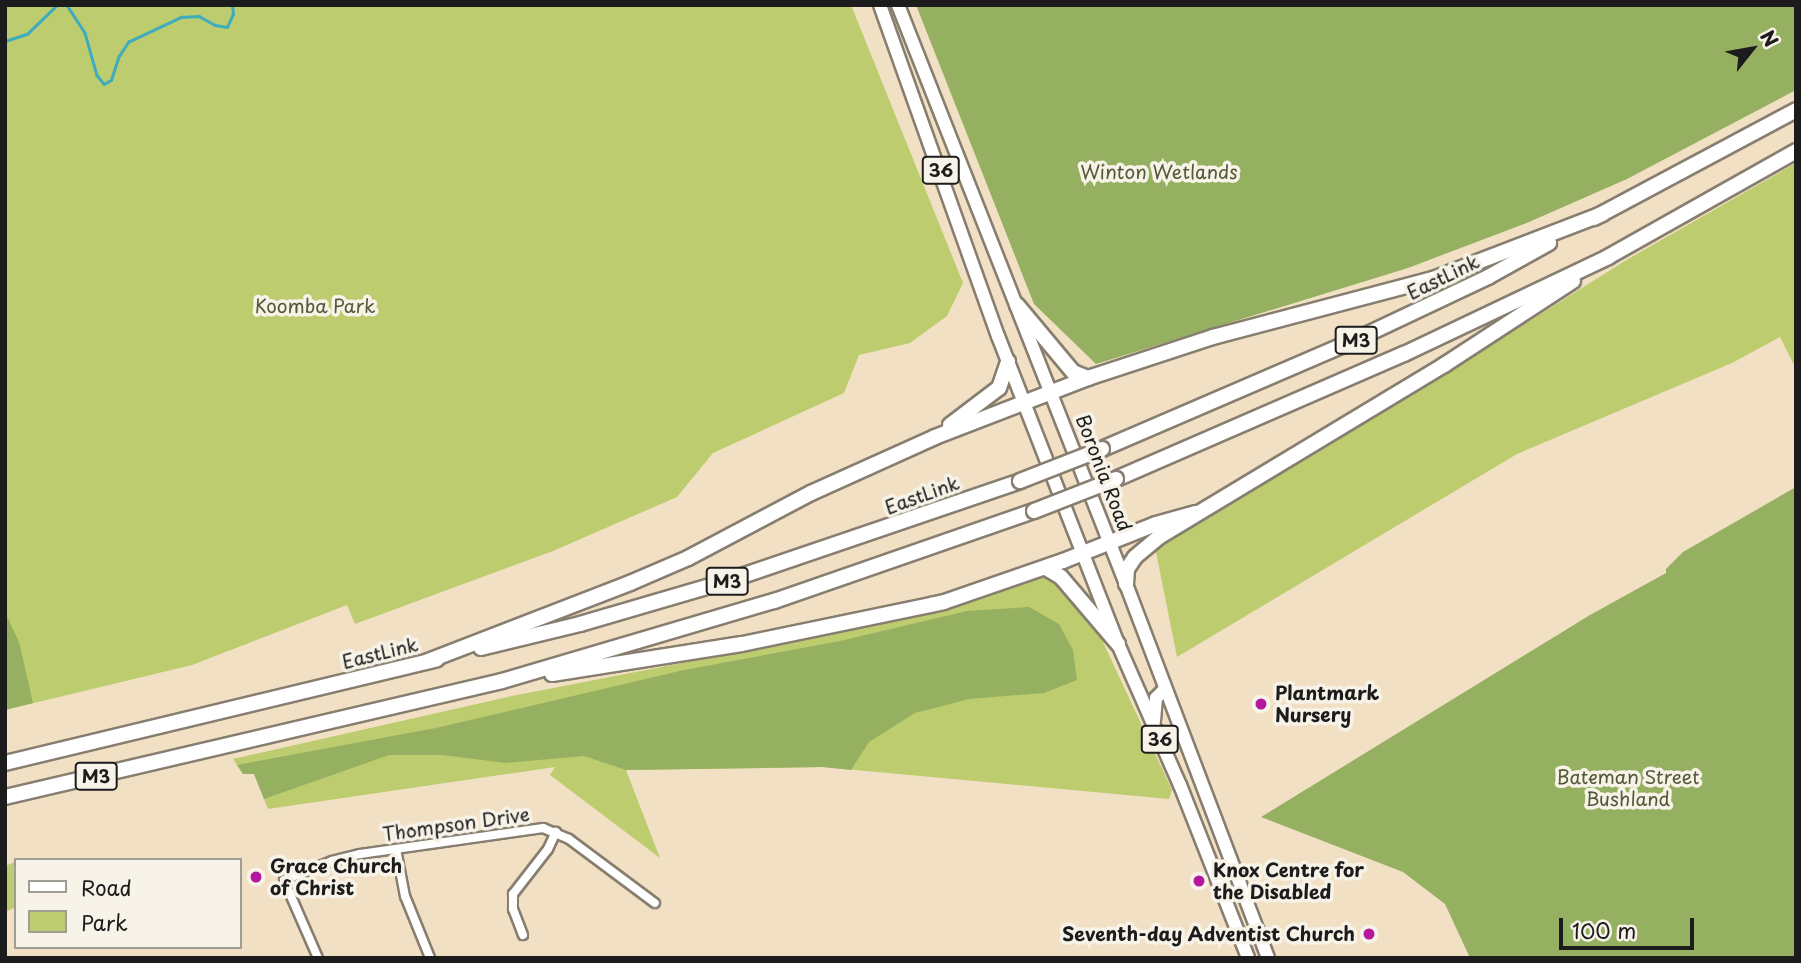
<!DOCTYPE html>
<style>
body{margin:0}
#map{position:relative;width:1801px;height:963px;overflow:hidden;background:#f2e0c4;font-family:"Playpen Sans",sans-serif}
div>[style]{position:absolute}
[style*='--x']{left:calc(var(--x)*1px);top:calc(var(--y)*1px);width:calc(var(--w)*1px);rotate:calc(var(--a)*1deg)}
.green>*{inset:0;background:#bdcc6e}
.forest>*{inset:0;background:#96b061}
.stream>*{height:2.5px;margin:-1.25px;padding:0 1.25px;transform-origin:1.25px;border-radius:1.25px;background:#3eacbc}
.roads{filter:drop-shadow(2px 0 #877e70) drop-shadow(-2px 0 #877e70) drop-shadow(0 2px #877e70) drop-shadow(0 -2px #877e70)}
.street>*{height:8px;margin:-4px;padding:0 4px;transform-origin:4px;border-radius:4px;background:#fff}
.primary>*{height:12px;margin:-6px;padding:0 6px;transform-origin:6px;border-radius:6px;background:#fff}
.highway>*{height:14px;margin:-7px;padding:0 7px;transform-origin:7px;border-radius:7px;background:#fff}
.bridges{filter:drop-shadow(2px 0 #877e70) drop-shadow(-2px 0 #877e70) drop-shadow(0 2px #877e70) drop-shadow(0 -2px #877e70)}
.highway-bridge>*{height:14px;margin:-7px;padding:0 7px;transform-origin:7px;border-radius:7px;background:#fff}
.dots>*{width:19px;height:19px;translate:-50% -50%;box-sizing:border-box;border:4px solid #f7f3e8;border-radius:50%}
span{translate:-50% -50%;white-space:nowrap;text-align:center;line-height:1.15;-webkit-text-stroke:7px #f7f3e8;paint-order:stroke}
.shield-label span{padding:2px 5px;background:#f7f3e8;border:2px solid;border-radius:5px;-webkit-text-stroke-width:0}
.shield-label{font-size:18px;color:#1c1c1c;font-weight:700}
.park-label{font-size:19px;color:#545a39}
.street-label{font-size:19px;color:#1c1c1c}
.poi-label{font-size:19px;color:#1c1c1c;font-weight:700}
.left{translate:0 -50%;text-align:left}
.right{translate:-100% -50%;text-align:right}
.frame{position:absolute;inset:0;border:7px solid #1c1c1c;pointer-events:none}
.legend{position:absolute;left:14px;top:858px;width:228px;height:91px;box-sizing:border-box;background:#f7f3e8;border:2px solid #9f9d96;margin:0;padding:9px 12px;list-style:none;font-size:21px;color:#1c1c1c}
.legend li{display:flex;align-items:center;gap:14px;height:35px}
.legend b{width:35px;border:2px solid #9f9d96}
.north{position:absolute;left:1717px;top:14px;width:70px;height:70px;-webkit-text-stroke:5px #f7f3e8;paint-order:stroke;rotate:59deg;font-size:19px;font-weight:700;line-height:28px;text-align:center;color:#1c1c1c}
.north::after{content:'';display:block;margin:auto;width:24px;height:32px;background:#1c1c1c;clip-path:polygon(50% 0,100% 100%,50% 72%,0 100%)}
.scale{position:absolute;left:1559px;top:918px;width:135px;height:32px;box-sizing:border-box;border:4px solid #1c1c1c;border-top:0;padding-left:9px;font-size:21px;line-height:24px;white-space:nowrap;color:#1c1c1c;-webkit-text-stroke:5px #f7f3e8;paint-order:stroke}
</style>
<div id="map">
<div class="green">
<i style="clip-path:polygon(5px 5px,851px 5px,963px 283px,947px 316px,910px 343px,859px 355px,844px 393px,713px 453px,677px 497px,553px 551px,355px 624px,347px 605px,192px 665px,5px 710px)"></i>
<i style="clip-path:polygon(1796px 163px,1796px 369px,1780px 337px,1732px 363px,1517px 454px,1177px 657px,1155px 547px,1496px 342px,1628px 259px)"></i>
<i style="clip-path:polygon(1045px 576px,1057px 581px,1096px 627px,1172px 790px,1169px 799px,823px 767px,626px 770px,660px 858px,550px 775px,555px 767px,268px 809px,254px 774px,243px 774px,233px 759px,512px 696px,877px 625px,979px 599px)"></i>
<i style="clip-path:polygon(15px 862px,16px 907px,5px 912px,5px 866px)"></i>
</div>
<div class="forest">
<i style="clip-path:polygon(916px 5px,1796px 5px,1796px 90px,1627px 179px,1529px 222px,1408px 268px,1096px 364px,1034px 304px)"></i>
<i style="clip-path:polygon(1796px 487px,1796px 958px,1470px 958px,1445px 904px,1403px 872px,1261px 817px,1590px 615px,1666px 573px,1666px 569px,1683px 552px)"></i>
<i style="clip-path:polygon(1029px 607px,1059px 624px,1073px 650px,1077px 680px,1044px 693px,969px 699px,915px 713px,869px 742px,851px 770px,823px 767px,626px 770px,584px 756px,506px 763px,442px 755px,389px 755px,264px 799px,254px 774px,243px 774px,237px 765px,436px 728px,684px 670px,840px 641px,967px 611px)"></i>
<i style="clip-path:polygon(5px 612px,19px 642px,33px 703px,5px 710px)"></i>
</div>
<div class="stream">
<i style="--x:67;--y:5;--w:33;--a:57"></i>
<i style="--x:85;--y:33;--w:44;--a:74.1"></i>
<i style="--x:97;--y:75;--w:11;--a:52"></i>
<i style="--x:104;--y:84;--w:8;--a:-30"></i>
<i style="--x:111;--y:80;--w:25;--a:-72"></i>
<i style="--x:119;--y:56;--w:17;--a:-57"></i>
<i style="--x:128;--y:42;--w:59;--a:-25.3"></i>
<i style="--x:181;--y:17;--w:18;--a:-3"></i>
<i style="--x:199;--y:16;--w:18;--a:29"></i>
<i style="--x:215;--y:25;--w:12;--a:9"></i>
<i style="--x:227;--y:27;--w:14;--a:-65"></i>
<i style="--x:233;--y:14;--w:9;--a:-96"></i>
<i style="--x:5;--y:41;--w:23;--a:-18"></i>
<i style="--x:27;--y:34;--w:42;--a:-44"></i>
</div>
<div class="roads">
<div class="street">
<i style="--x:396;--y:849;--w:48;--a:79.2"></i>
<i style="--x:405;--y:896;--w:67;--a:68"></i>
<i style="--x:523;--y:935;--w:28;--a:-111"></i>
<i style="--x:513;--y:909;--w:15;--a:-90"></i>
<i style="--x:513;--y:894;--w:57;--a:-52.1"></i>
<i style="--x:548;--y:849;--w:19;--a:-65"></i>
<i style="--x:318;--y:958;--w:85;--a:-113.6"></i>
<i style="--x:284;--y:880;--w:52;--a:-21.6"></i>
<i style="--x:332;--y:861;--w:29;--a:-14"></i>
<i style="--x:360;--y:854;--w:185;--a:-8.1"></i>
<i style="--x:543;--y:828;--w:28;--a:23"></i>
<i style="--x:569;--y:839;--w:107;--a:36.7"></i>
</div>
<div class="primary">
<i style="--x:880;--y:5;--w:351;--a:70.4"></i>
<i style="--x:998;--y:336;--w:331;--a:68.7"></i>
<i style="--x:1118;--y:644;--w:154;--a:66.3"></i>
<i style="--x:1180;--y:785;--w:186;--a:68.5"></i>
<i style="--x:898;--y:5;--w:622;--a:68.51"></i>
<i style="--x:1126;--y:584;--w:400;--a:69.2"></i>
<i style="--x:1154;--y:721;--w:23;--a:-85"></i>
<i style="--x:1156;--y:698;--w:13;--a:-45"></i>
</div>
<div class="highway">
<i style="--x:1594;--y:218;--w:229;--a:-28.1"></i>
<i style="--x:1017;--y:305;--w:87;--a:50.1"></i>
<i style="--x:1073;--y:372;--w:16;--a:22"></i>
<i style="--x:950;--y:425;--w:61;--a:-37.1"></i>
<i style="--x:999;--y:388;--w:28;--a:-71"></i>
<i style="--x:1102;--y:449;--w:278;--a:-23.3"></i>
<i style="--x:1357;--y:339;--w:145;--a:-25.3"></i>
<i style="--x:1488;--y:277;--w:70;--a:-29.1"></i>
<i style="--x:1116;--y:479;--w:314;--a:-23.5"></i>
<i style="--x:1404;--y:354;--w:226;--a:-25.4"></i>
<i style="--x:1608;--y:257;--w:216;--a:-29.4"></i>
<i style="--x:1046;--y:568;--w:17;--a:31"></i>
<i style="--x:1061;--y:577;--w:88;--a:49.6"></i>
<i style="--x:1126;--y:584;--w:15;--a:-86"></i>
<i style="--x:1127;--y:569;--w:14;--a:-56"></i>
<i style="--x:1135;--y:557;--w:31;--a:-40"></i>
<i style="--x:1159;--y:537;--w:333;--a:-31.1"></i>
<i style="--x:1444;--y:365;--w:154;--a:-33.1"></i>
<i style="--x:481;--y:648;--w:102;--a:-13.6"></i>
<i style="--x:580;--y:624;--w:156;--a:-16.3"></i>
<i style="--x:730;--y:580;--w:306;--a:-18.8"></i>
<i style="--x:428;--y:661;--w:217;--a:-21.1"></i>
<i style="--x:630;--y:583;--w:63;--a:-23.3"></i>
<i style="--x:688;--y:558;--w:139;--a:-27.9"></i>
<i style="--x:811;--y:493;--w:136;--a:-24.3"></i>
<i style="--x:935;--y:437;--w:164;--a:-21.1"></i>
<i style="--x:1088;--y:378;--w:132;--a:-18.2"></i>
<i style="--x:1213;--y:337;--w:228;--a:-14.8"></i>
<i style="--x:1433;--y:279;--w:181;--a:-21"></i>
<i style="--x:552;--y:674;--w:192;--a:-9"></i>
<i style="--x:742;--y:644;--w:206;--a:-11.7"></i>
<i style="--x:944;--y:602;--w:126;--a:-19"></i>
<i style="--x:1063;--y:561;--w:100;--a:-21.7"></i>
<i style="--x:1156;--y:524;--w:41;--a:-15.4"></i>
<i style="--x:5;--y:763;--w:444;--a:-13.5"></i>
<i style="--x:5;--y:797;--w:510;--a:-13.14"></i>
<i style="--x:502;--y:681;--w:284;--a:-16.4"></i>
<i style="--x:774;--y:601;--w:275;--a:-19.1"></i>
</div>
</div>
<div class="bridges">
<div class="highway-bridge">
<i style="--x:1020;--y:481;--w:88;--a:-21.3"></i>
<i style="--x:1034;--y:511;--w:88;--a:-21.3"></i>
</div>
</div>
<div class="dots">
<i style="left:1261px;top:704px;background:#b5179e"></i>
<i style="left:256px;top:877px;background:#b5179e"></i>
<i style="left:1199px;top:881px;background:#b5179e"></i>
<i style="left:1369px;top:934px;background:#b5179e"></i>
</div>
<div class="shield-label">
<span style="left:941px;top:170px">36</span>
<span style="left:1356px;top:340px">M3</span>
<span style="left:727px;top:581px">M3</span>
<span style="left:1160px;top:739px">36</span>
<span style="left:96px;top:776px">M3</span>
</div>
<div class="park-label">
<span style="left:1159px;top:172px">Winton Wetlands</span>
<span style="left:315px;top:306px">Koomba Park</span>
<span style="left:1628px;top:788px">Bateman Street<br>Bushland</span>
</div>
<div class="street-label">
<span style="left:1443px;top:277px;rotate:-26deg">EastLink</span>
<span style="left:1104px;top:473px;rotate:69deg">Boronia Road</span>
<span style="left:922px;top:495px;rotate:-20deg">EastLink</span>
<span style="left:380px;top:653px;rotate:-14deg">EastLink</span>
<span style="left:456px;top:824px;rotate:-8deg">Thompson Drive</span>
</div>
<div class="poi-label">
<span class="left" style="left:1275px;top:704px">Plantmark<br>Nursery</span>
<span class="left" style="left:270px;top:877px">Grace Church<br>of Christ</span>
<span class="left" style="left:1213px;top:881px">Knox Centre for<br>the Disabled</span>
<span class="right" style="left:1355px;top:934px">Seventh-day Adventist Church</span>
</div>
<div class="frame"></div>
<ul class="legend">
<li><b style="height:9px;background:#fff"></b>Road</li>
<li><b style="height:19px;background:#bdcc6e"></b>Park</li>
</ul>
<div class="north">N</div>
<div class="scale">100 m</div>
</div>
